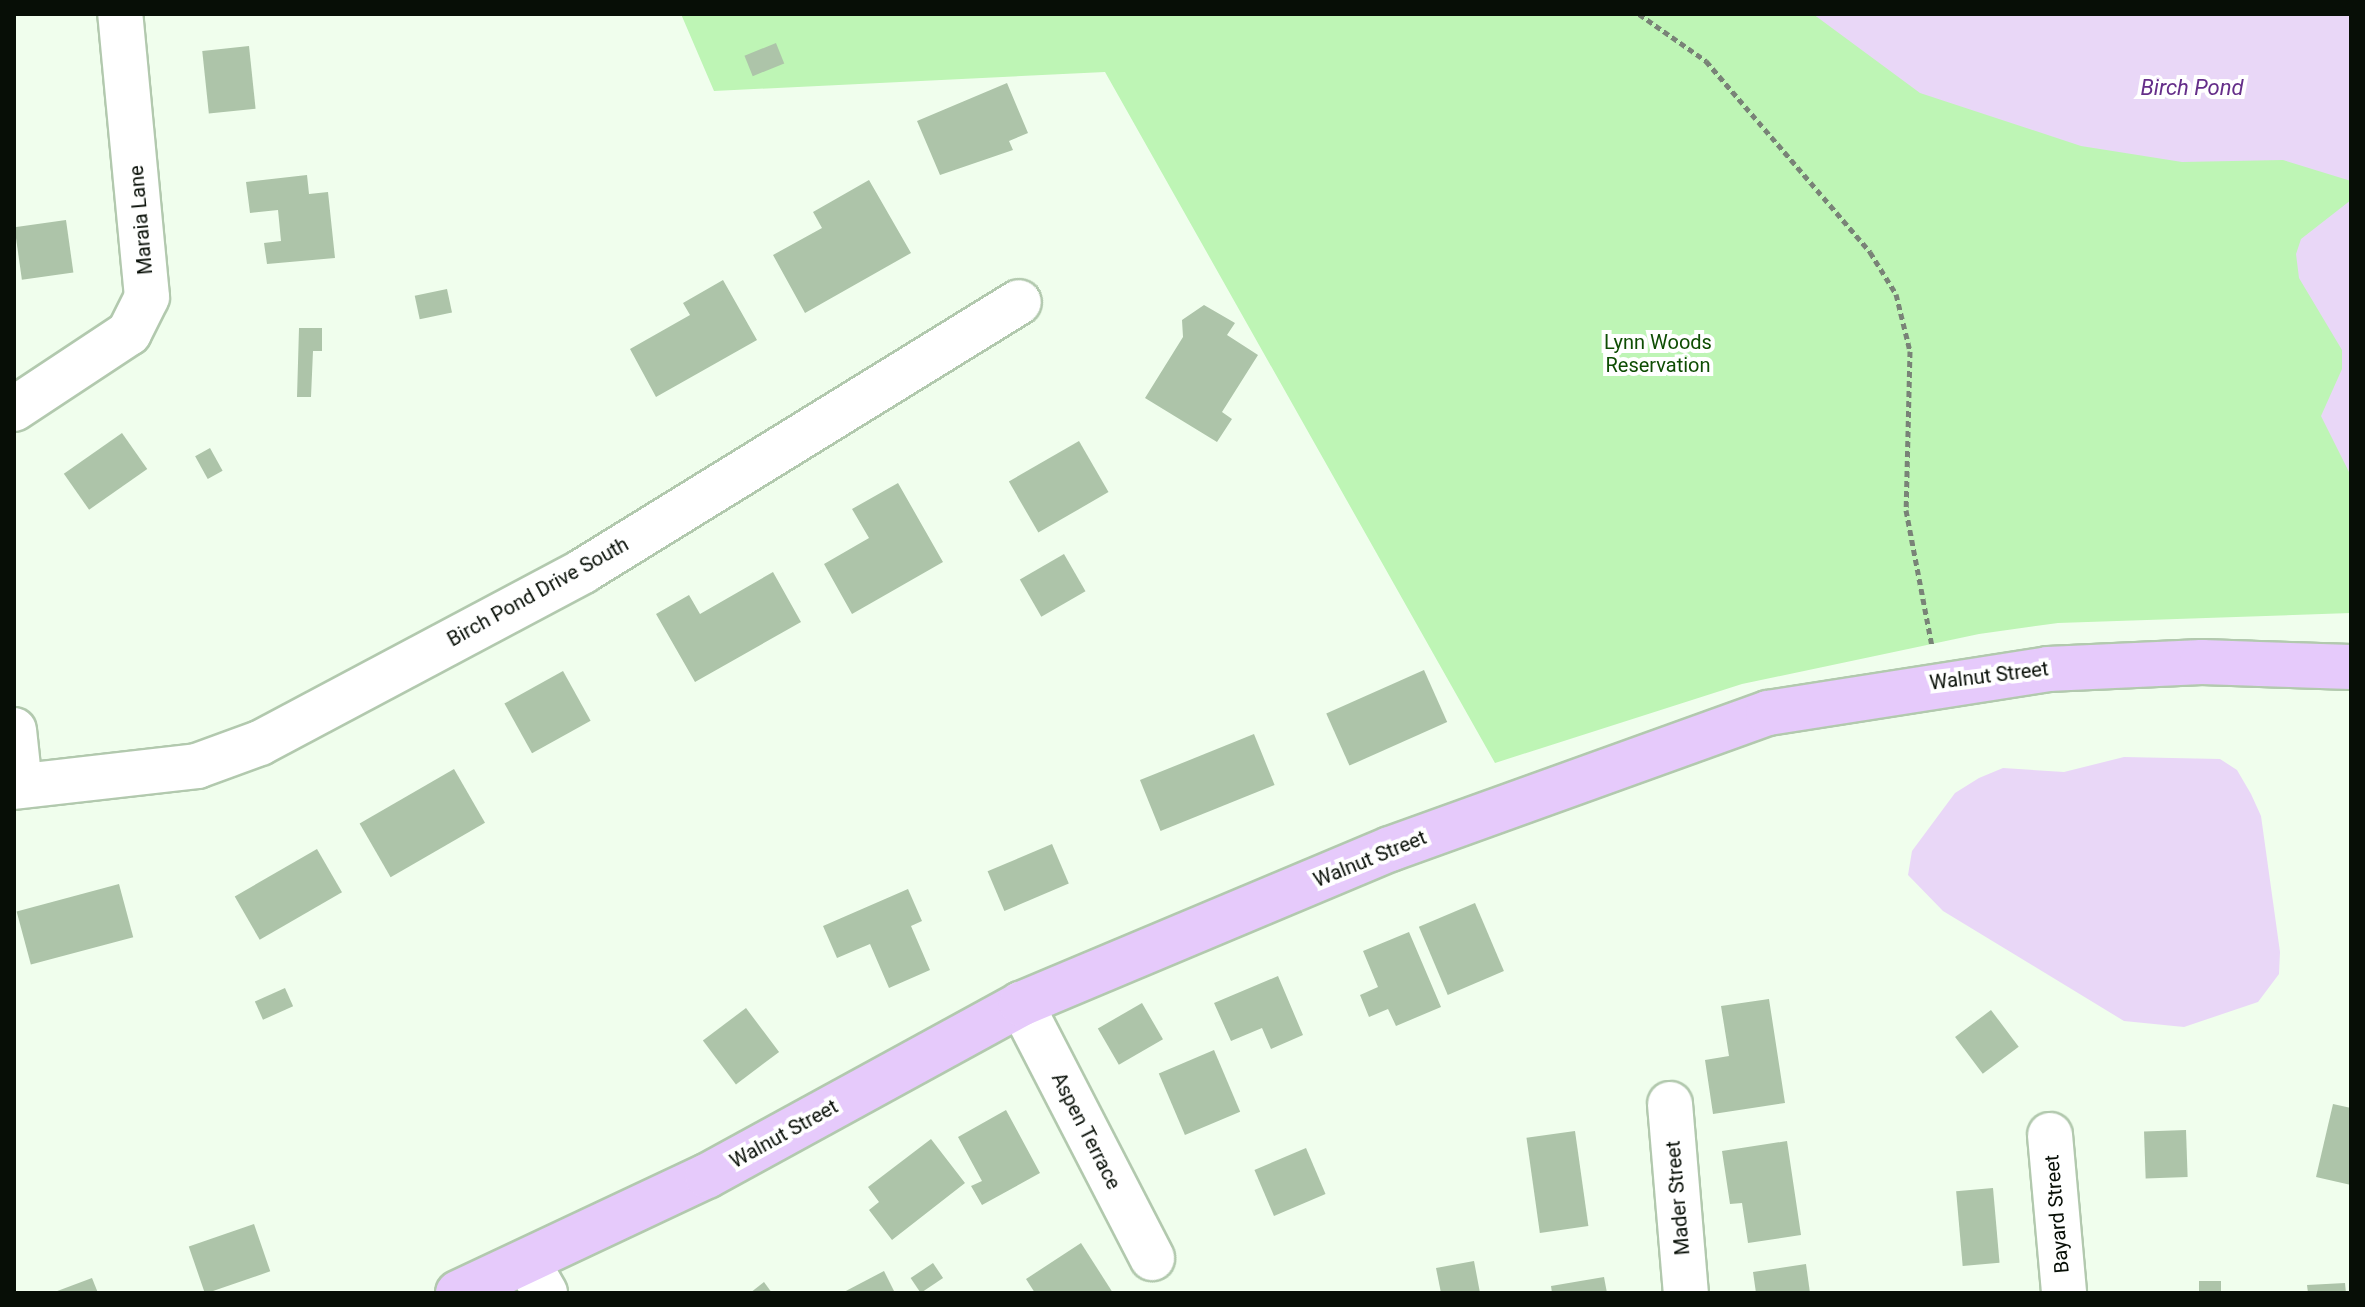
<!DOCTYPE html>
<style>
body{margin:0}
#map{position:relative;width:2365px;height:1307px;overflow:hidden;background:#f0feed;font-family:Roboto,sans-serif}
div>[style]{position:absolute}
[style*='--x']{left:calc(var(--x)*1px);top:calc(var(--y)*1px);width:calc(var(--w)*1px);rotate:calc(var(--a)*1deg)}
.green>*{inset:0;background:#bef5b5}
.water>*{inset:0;background:#e9d7f7}
.building>*{inset:0;background:#adc4a9;transform-origin:0 0}
.path>*{height:5px;margin-top:-2.5px;transform-origin:0;background:repeating-linear-gradient(90deg,#798377 0 6px,transparent 0 10px)}
.roads{filter:drop-shadow(2px 0 #b2c9ae) drop-shadow(-2px 0 #b2c9ae) drop-shadow(0 2px #b2c9ae) drop-shadow(0 -2px #b2c9ae)}
.minor>*{height:44px;margin:-22px;padding:0 22px;transform-origin:22px;border-radius:22px;background:#fff}
.major>*{height:44px;margin:-22px;padding:0 22px;transform-origin:22px;border-radius:22px;background:#e6cafb}
span{translate:-50% -50%;white-space:nowrap;text-align:center;line-height:1.15;-webkit-text-stroke:8px #fff;paint-order:stroke}
.street-label{font-size:20px;color:#070e06}
.park-label{font-size:20px;color:#0e4d03}
.water-label{font-size:22px;color:#652e89;font-style:italic}
.frame{position:absolute;inset:0;border:16px solid #070e06;pointer-events:none}
</style>
<div id="map">
<div class="green">
<i style="clip-path:polygon(681px 14px,2351px 14px,2351px 613px,2058px 623px,1979px 634px,1742px 684px,1495px 763px,1105px 72px,714px 91px)"></i>
</div>
<div class="water">
<i style="clip-path:polygon(1813px 14px,2351px 14px,2351px 181px,2283px 160px,2182px 162px,2081px 146px,1920px 93px)"></i>
<i style="clip-path:polygon(2351px 200px,2351px 476px,2321px 416px,2342px 369px,2342px 350px,2299px 278px,2296px 254px,2301px 239px)"></i>
<i style="clip-path:polygon(2124px 757px,2220px 759px,2237px 770px,2251px 794px,2261px 816px,2280px 952px,2279px 974px,2258px 1002px,2184px 1027px,2124px 1021px,1943px 911px,1908px 875px,1912px 851px,1955px 793px,1979px 778px,2003px 768px,2064px 772px)"></i>
</div>
<div class="building">
<i style="left:776px;top:43px;width:22px;height:34px;rotate:68deg"></i>
<i style="left:249px;top:46px;width:63px;height:47px;rotate:84deg"></i>
<i style="clip-path:polygon(1007px 83px,1028px 133px,1009px 141px,1013px 150px,940px 175px,917px 121px)"></i>
<i style="clip-path:polygon(307px 175px,309px 194px,328px 192px,335px 258px,267px 264px,264px 243px,281px 241px,278px 210px,250px 213px,246px 182px)"></i>
<i style="clip-path:polygon(869px 180px,911px 253px,805px 313px,773px 255px,822px 228px,813px 212px)"></i>
<i style="left:66px;top:220px;width:53px;height:52px;rotate:82deg"></i>
<i style="clip-path:polygon(723px 280px,757px 340px,656px 397px,630px 349px,690px 315px,683px 303px)"></i>
<i style="left:447px;top:289px;width:24px;height:33px;rotate:78deg"></i>
<i style="clip-path:polygon(1204px 305px,1235px 323px,1227px 335px,1258px 355px,1222px 412px,1232px 419px,1217px 442px,1145px 398px,1183px 337px,1182px 320px)"></i>
<i style="clip-path:polygon(299px 328px,322px 328px,322px 351px,313px 351px,311px 397px,297px 397px)"></i>
<i style="left:122px;top:433px;width:44px;height:71px;rotate:55deg"></i>
<i style="left:1079px;top:441px;width:59px;height:81px;rotate:60deg"></i>
<i style="left:210px;top:448px;width:26px;height:17px;rotate:61deg"></i>
<i style="clip-path:polygon(898px 483px,943px 562px,852px 614px,824px 564px,869px 538px,852px 509px)"></i>
<i style="left:1064px;top:554px;width:43px;height:51px;rotate:60deg"></i>
<i style="clip-path:polygon(773px 572px,801px 622px,695px 682px,656px 614px,689px 595px,700px 614px)"></i>
<i style="left:1424px;top:670px;width:57px;height:107px;rotate:66deg"></i>
<i style="left:563px;top:671px;width:57px;height:67px;rotate:61deg"></i>
<i style="left:1254px;top:734px;width:55px;height:123px;rotate:68deg"></i>
<i style="left:454px;top:769px;width:62px;height:109px;rotate:60deg"></i>
<i style="left:1052px;top:844px;width:43px;height:70px;rotate:67deg"></i>
<i style="left:317px;top:849px;width:50px;height:95px;rotate:60deg"></i>
<i style="left:119px;top:884px;width:55px;height:106px;rotate:75deg"></i>
<i style="clip-path:polygon(908px 889px,922px 921px,911px 926px,930px 970px,889px 988px,870px 944px,837px 958px,823px 926px)"></i>
<i style="left:1475px;top:903px;width:74px;height:61px;rotate:67deg"></i>
<i style="clip-path:polygon(1409px 932px,1441px 1007px,1396px 1026px,1388px 1009px,1369px 1017px,1360px 995px,1378px 987px,1363px 951px)"></i>
<i style="clip-path:polygon(1278px 976px,1303px 1035px,1271px 1049px,1262px 1028px,1231px 1041px,1214px 1003px)"></i>
<i style="left:285px;top:988px;width:20px;height:33px;rotate:66deg"></i>
<i style="clip-path:polygon(1769px 999px,1785px 1103px,1713px 1114px,1705px 1060px,1729px 1056px,1721px 1006px)"></i>
<i style="left:1142px;top:1003px;width:42px;height:51px;rotate:60deg"></i>
<i style="left:746px;top:1008px;width:55px;height:54px;rotate:53deg"></i>
<i style="left:1991px;top:1010px;width:46px;height:45px;rotate:53deg"></i>
<i style="left:1214px;top:1050px;width:67px;height:60px;rotate:67deg"></i>
<i style="clip-path:polygon(2333px 1104px,2351px 1108px,2351px 1185px,2316px 1177px)"></i>
<i style="clip-path:polygon(1006px 1110px,1040px 1173px,982px 1205px,971px 1186px,982px 1181px,958px 1137px)"></i>
<i style="left:2186px;top:1130px;width:47px;height:42px;rotate:88deg"></i>
<i style="left:1575px;top:1131px;width:96px;height:49px;rotate:82deg"></i>
<i style="clip-path:polygon(931px 1139px,965px 1183px,892px 1240px,869px 1210px,879px 1202px,868px 1187px)"></i>
<i style="clip-path:polygon(1787px 1141px,1801px 1235px,1748px 1243px,1742px 1203px,1730px 1204px,1722px 1151px)"></i>
<i style="left:1306px;top:1148px;width:50px;height:56px;rotate:67deg"></i>
<i style="left:1993px;top:1188px;width:75px;height:37px;rotate:85deg"></i>
<i style="left:254px;top:1224px;width:50px;height:69px;rotate:71deg"></i>
<i style="clip-path:polygon(1081px 1243px,1113px 1293px,1035px 1293px,1026px 1279px)"></i>
<i style="clip-path:polygon(1474px 1261px,1480px 1293px,1441px 1293px,1436px 1268px)"></i>
<i style="left:933px;top:1263px;width:18px;height:27px;rotate:56deg"></i>
<i style="clip-path:polygon(1806px 1264px,1810px 1293px,1756px 1293px,1753px 1272px)"></i>
<i style="clip-path:polygon(884px 1271px,895px 1293px,842px 1293px)"></i>
<i style="clip-path:polygon(1604px 1277px,1607px 1293px,1552px 1293px,1551px 1286px)"></i>
<i style="clip-path:polygon(92px 1278px,98px 1293px,52px 1293px)"></i>
<i style="left:2199px;top:1281px;width:22px;height:12px"></i>
<i style="clip-path:polygon(764px 1282px,772px 1293px,750px 1293px)"></i>
<i style="clip-path:polygon(2345px 1283px,2346px 1293px,2308px 1293px,2307px 1285px)"></i>
</div>
<div class="path">
<i style="--x:1639;--y:14;--w:82;--a:35"></i>
<i style="--x:1706;--y:61;--w:252;--a:49.3"></i>
<i style="--x:1870;--y:252;--w:49;--a:58.2"></i>
<i style="--x:1896;--y:294;--w:59;--a:76.2"></i>
<i style="--x:1910;--y:351;--w:159;--a:91.4"></i>
<i style="--x:1906;--y:510;--w:138;--a:79.2"></i>
</div>
<div class="roads">
<div class="minor">
<i style="--x:14;--y:409;--w:138;--a:-33.5"></i>
<i style="--x:129;--y:333;--w:40;--a:-63.4"></i>
<i style="--x:147;--y:297;--w:284;--a:-95.4"></i>
<i style="--x:14;--y:730;--w:56;--a:83.9"></i>
<i style="--x:14;--y:787;--w:184;--a:-6.5"></i>
<i style="--x:197;--y:766;--w:67;--a:-20.1"></i>
<i style="--x:260;--y:743;--w:366;--a:-28"></i>
<i style="--x:583;--y:571;--w:512;--a:-31.67"></i>
<i style="--x:1021;--y:1004;--w:286;--a:62.7"></i>
<i style="--x:1670;--y:1104;--w:190;--a:85.2"></i>
<i style="--x:2050;--y:1135;--w:159;--a:84.9"></i>
<i style="--x:529;--y:1265;--w:32;--a:60"></i>
</div>
<div class="major">
<i style="--x:458;--y:1293;--w:275;--a:-25.2"></i>
<i style="--x:707;--y:1176;--w:358;--a:-28.7"></i>
<i style="--x:1021;--y:1004;--w:400;--a:-22.8"></i>
<i style="--x:1390;--y:849;--w:402;--a:-19.8"></i>
<i style="--x:1768;--y:713;--w:283;--a:-8.9"></i>
<i style="--x:2048;--y:669;--w:154;--a:-2.6"></i>
<i style="--x:2202;--y:662;--w:149;--a:1.9"></i>
</div>
</div>
<div class="street-label">
<span style="left:141px;top:220px;rotate:-95deg">Maraia Lane</span>
<span style="left:538px;top:592px;rotate:-29deg">Birch Pond Drive South</span>
<span style="left:1989px;top:676px;rotate:-7deg">Walnut Street</span>
<span style="left:1370px;top:859px;rotate:-22deg">Walnut Street</span>
<span style="left:1086px;top:1131px;rotate:63deg">Aspen Terrace</span>
<span style="left:784px;top:1134px;rotate:-29deg">Walnut Street</span>
<span style="left:1678px;top:1198px;rotate:-95deg">Mader Street</span>
<span style="left:2057px;top:1214px;rotate:-95deg">Bayard Street</span>
</div>
<div class="park-label">
<span style="left:1658px;top:354px">Lynn Woods<br>Reservation</span>
</div>
<div class="water-label">
<span style="left:2192px;top:88px">Birch Pond</span>
</div>
<div class="frame"></div>
</div>
